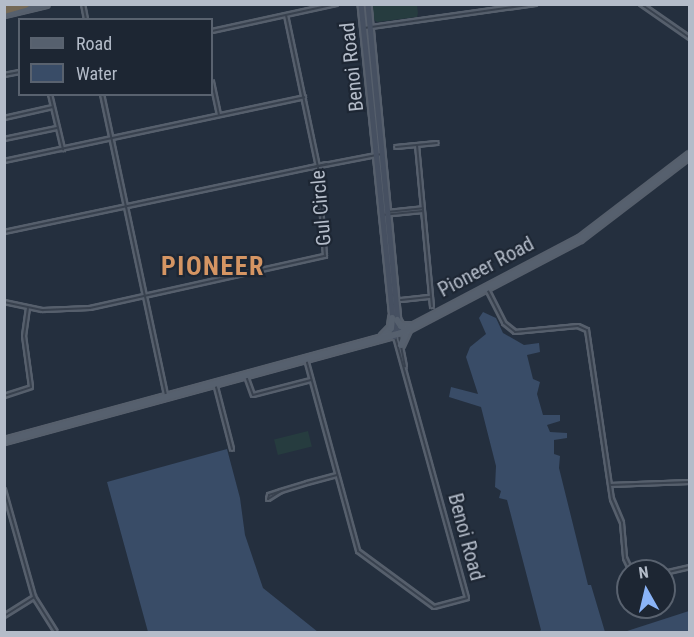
<!DOCTYPE html>
<style>
body{margin:0}
#map{position:relative;width:694px;height:637px;overflow:hidden;background:#242f3e;font-family:"Roboto Condensed",sans-serif}
div>[style]{position:absolute}
[style*='--x']{left:calc(var(--x)*1px);top:calc(var(--y)*1px);width:calc(var(--w)*1px);rotate:calc(var(--a)*1deg)}
.green>*{inset:0;background:#263c3f;transform-origin:0 0}
.water>*{inset:0;background:#394c67}
.roads{filter:drop-shadow(2px 0 #565f6c) drop-shadow(-2px 0 #565f6c) drop-shadow(0 2px #565f6c) drop-shadow(0 -2px #565f6c)}
.street>*{height:2px;margin:-1px;padding:0 1px;transform-origin:1px;border-radius:1px;background:#38414e}
.secondary>*{height:4.5px;margin:-2.25px;padding:0 2.25px;transform-origin:2.25px;border-radius:2.25px;background:#465061}
.primary>*{height:6px;margin:-3px;padding:0 3px;transform-origin:3px;border-radius:3px;background:#56606e}
.highway>*{height:8px;margin:-4px;padding:0 4px;transform-origin:4px;border-radius:4px;background:#746855}
span{translate:-50% -50%;white-space:nowrap;text-align:center;line-height:1.15;-webkit-text-stroke:4.5px #1d2633;paint-order:stroke}
.street-label{font-size:20px;color:#b4bcc9}
.district-label{font-size:26px;color:#d59563;font-weight:700;letter-spacing:1.5px}
.frame{position:absolute;inset:0;border:6px solid #b4bcc9;pointer-events:none}
.legend{position:absolute;left:18px;top:18px;width:195px;height:78px;box-sizing:border-box;background:#1d2633;border:2px solid #59626f;margin:0;padding:8px 10px;list-style:none;font-size:18px;color:#b4bcc9}
.legend li{display:flex;align-items:center;gap:12px;height:30px}
.legend b{width:30px;border:2px solid #59626f}
.north{position:absolute;left:616px;top:559px;width:60px;height:60px;box-sizing:border-box;background:#1d2633;border:2px solid #59626f;border-radius:50%;rotate:352deg;font-size:16px;font-weight:700;line-height:24px;text-align:center;color:#b4bcc9}
.north::after{content:'';display:block;margin:auto;width:21px;height:27px;background:#8ab4f8;clip-path:polygon(50% 0,100% 100%,50% 72%,0 100%)}
</style>
<div id="map">
<div class="green">
<i style="clip-path:polygon(372px 5px,417px 5px,418px 13px,417px 17px,377px 22px,373px 19px)"></i>
<i style="left:308px;top:431px;width:16px;height:35px;rotate:76deg"></i>
</div>
<div class="water">
<i style="clip-path:polygon(483px 312px,496px 318px,503px 333px,524px 345px,539px 343px,540px 352px,527px 355px,533px 379px,540px 382px,537px 394px,543px 415px,560px 415px,560px 421px,547px 425px,550px 432px,567px 433px,567px 438px,554px 440px,554px 454px,560px 456px,559px 468px,588px 585px,591px 585px,605px 632px,539px 632px,541px 630px,507px 500px,499px 498px,501px 491px,495px 487px,496px 466px,481px 407px,449px 397px,451px 387px,478px 394px,466px 357px,470px 347px,486px 334px,479px 318px)"></i>
<i style="clip-path:polygon(227px 449px,240px 498px,245px 535px,263px 588px,318px 632px,148px 632px,107px 482px)"></i>
<i style="clip-path:polygon(689px 611px,689px 632px,624px 632px)"></i>
</div>
<div class="roads">
<div class="street">
<i style="--x:83;--y:4;--w:16;--a:79"></i>
<i style="--x:641;--y:4;--w:60;--a:34.8"></i>
<i style="--x:364;--y:28;--w:173;--a:-8"></i>
<i style="--x:212;--y:31;--w:127;--a:-12.3"></i>
<i style="--x:4;--y:75;--w:16;--a:-11"></i>
<i style="--x:212;--y:82;--w:33;--a:78"></i>
<i style="--x:50;--y:94;--w:57;--a:76.7"></i>
<i style="--x:102;--y:94;--w:308;--a:78"></i>
<i style="--x:4;--y:118;--w:50;--a:-12.7"></i>
<i style="--x:4;--y:139;--w:54;--a:-11.7"></i>
<i style="--x:417;--y:145;--w:162;--a:84.7"></i>
<i style="--x:396;--y:147;--w:41;--a:-5.6"></i>
<i style="--x:4;--y:161;--w:307;--a:-12"></i>
<i style="--x:309;--y:168;--w:74;--a:-10.9"></i>
<i style="--x:387;--y:212;--w:36;--a:-6"></i>
<i style="--x:382;--y:215;--w:41;--a:-5.6"></i>
<i style="--x:4;--y:232;--w:330;--a:-11.9"></i>
<i style="--x:487;--y:289;--w:38;--a:63"></i>
<i style="--x:504;--y:323;--w:14;--a:39"></i>
<i style="--x:515;--y:332;--w:63;--a:-5.4"></i>
<i style="--x:578;--y:326;--w:10;--a:24"></i>
<i style="--x:587;--y:330;--w:171;--a:81.6"></i>
<i style="--x:612;--y:499;--w:26;--a:67"></i>
<i style="--x:622;--y:523;--w:35;--a:85"></i>
<i style="--x:625;--y:558;--w:14;--a:65"></i>
<i style="--x:401;--y:300;--w:30;--a:-6"></i>
<i style="--x:4;--y:302;--w:40;--a:12"></i>
<i style="--x:43;--y:310;--w:47;--a:-2.4"></i>
<i style="--x:90;--y:308;--w:241;--a:-12.5"></i>
<i style="--x:325;--y:256;--w:89;--a:-94.5"></i>
<i style="--x:318;--y:167;--w:155;--a:-101.9"></i>
<i style="--x:399;--y:336;--w:31;--a:79"></i>
<i style="--x:306;--y:359;--w:199;--a:74.8"></i>
<i style="--x:358;--y:551;--w:94;--a:36.4"></i>
<i style="--x:434;--y:607;--w:34;--a:-15"></i>
<i style="--x:467;--y:598;--w:272;--a:-105.4"></i>
<i style="--x:246;--y:376;--w:20;--a:70"></i>
<i style="--x:253;--y:395;--w:60;--a:-14.5"></i>
<i style="--x:216;--y:387;--w:64;--a:75.5"></i>
<i style="--x:4;--y:396;--w:28;--a:-18"></i>
<i style="--x:31;--y:387;--w:51;--a:-97.8"></i>
<i style="--x:24;--y:336;--w:28;--a:-82"></i>
<i style="--x:610;--y:485;--w:80;--a:-2.1"></i>
<i style="--x:4;--y:490;--w:111;--a:74.3"></i>
<i style="--x:34;--y:597;--w:41;--a:57.8"></i>
<i style="--x:281;--y:491;--w:15;--a:148"></i>
<i style="--x:268;--y:499;--w:4;--a:-76"></i>
<i style="--x:269;--y:495;--w:13;--a:-18"></i>
<i style="--x:281;--y:491;--w:27;--a:-17"></i>
<i style="--x:307;--y:483;--w:31;--a:-15"></i>
<i style="--x:664;--y:573;--w:27;--a:-13"></i>
<i style="--x:4;--y:616;--w:36;--a:-32"></i>
</div>
<div class="secondary">
<i style="--x:361;--y:4;--w:334;--a:84.2"></i>
<i style="--x:368;--y:4;--w:331;--a:84.6"></i>
</div>
<div class="primary">
<i style="--x:4;--y:14;--w:43;--a:-13.4"></i>
<i style="--x:397;--y:320;--w:7;--a:56"></i>
<i style="--x:401;--y:326;--w:8;--a:0"></i>
<i style="--x:383;--y:336;--w:11;--a:-45"></i>
<i style="--x:391;--y:328;--w:10;--a:-84"></i>
<i style="--x:401;--y:345;--w:17;--a:-65"></i>
<i style="--x:4;--y:441;--w:409;--a:-15.2"></i>
<i style="--x:399;--y:334;--w:204;--a:-27.7"></i>
<i style="--x:580;--y:239;--w:138;--a:-37.4"></i>
</div>
<div class="highway">
<i style="--x:4;--y:10;--w:22;--a:-16"></i>
</div>
</div>
<div class="street-label">
<span style="left:352px;top:67px;rotate:-96deg">Benoi Road</span>
<span style="left:321px;top:208px;rotate:-95deg">Gul Circle</span>
<span style="left:486px;top:267px;rotate:-28deg">Pioneer Road</span>
<span style="left:466px;top:537px;rotate:75deg">Benoi Road</span>
</div>
<div class="district-label">
<span style="left:213px;top:267px">PIONEER</span>
</div>
<div class="frame"></div>
<ul class="legend">
<li><b style="height:8px;background:#56606e"></b>Road</li>
<li><b style="height:16px;background:#394c67"></b>Water</li>
</ul>
<div class="north">N</div>
</div>
